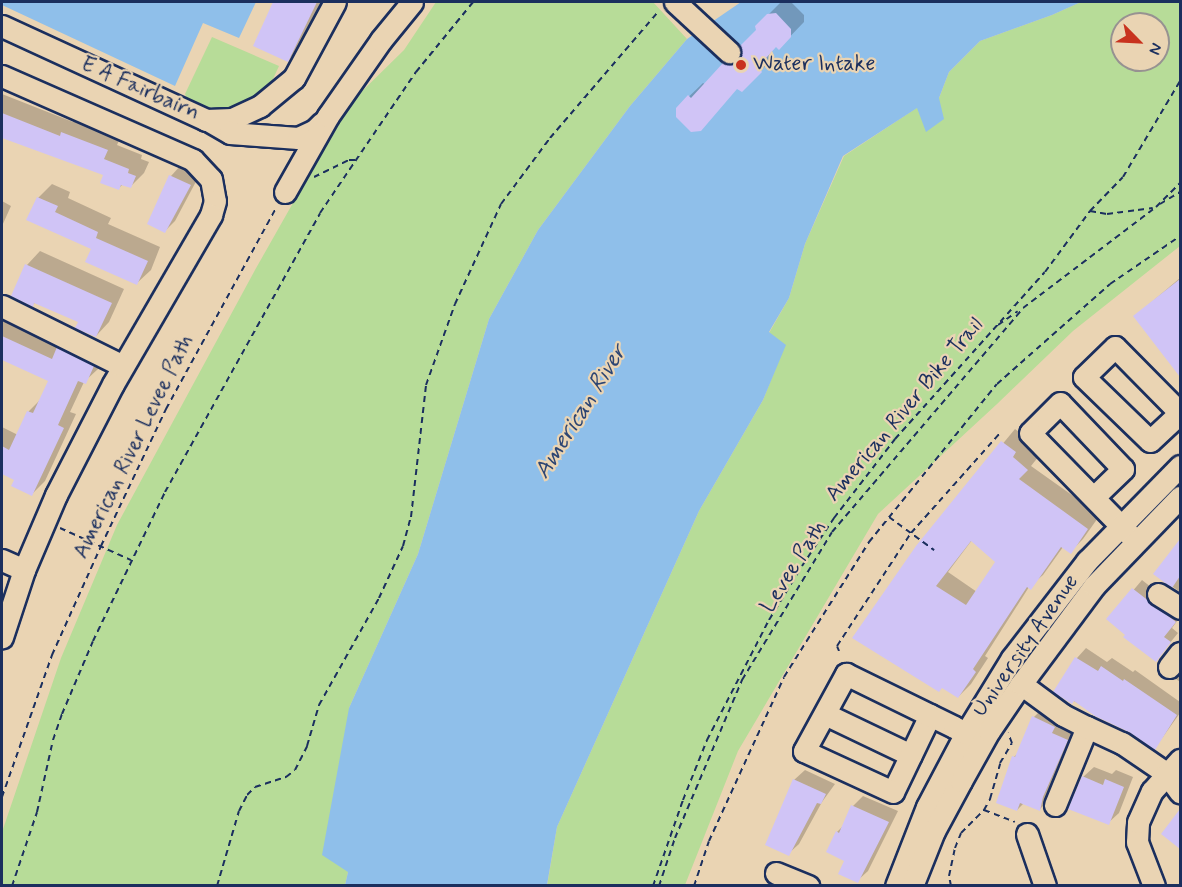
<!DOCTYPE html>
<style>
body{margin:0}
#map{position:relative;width:1182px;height:887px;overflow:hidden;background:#ead4b3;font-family:Mynerve,sans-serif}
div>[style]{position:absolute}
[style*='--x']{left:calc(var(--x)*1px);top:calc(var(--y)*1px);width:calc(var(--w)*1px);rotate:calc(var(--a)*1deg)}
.green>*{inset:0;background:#b7dc98}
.water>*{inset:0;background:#8fbfea}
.shadow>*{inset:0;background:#0003}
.building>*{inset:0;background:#d0c4f6}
.path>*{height:2px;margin-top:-1px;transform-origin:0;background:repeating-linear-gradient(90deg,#1b2f5e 0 6px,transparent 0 10.5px)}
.roads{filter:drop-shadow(2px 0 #1b2f5e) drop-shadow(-2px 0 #1b2f5e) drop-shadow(0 2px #1b2f5e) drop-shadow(0 -2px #1b2f5e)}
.minor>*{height:21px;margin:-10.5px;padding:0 10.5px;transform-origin:10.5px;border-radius:10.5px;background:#ead4b3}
.dots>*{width:16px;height:16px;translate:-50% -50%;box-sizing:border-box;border:3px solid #ead4b3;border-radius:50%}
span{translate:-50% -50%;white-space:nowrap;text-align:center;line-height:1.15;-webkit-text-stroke:4.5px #ead4b3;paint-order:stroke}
.poi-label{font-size:22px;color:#1b2f5e}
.left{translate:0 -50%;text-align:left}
.street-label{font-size:22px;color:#1b2f5e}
.water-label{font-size:24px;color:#2c4573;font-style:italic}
.frame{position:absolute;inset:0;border:3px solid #1b2f5e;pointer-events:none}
.north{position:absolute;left:1110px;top:12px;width:60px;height:60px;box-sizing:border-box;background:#ead4b3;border:2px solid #979291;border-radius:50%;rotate:114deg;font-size:16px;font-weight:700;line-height:24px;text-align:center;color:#1b2f5e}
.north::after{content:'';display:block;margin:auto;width:21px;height:27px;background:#c8321e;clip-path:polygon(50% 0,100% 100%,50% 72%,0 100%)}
</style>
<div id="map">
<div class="green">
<i style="clip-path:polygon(436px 2px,653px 2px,687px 39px,630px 106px,538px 230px,489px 319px,418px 554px,349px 708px,348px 872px,345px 885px,2px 886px,2px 832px,61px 658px,117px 525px,255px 270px,349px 104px,404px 50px)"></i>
<i style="clip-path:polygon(evenodd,1081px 2px,1180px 2px,1180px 246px,1073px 331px,997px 404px,878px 514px,738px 751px,685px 885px,547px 886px,557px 827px,699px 511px,763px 400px,785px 345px,769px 333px,789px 298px,805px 244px,844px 156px,918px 107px,939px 98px,949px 72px,980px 41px,1052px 15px,1081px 2px,1122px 24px,1158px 24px,1158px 60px,1122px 60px,1122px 24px)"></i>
<i style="clip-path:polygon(212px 37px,279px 66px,273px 79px,259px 95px,241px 105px,222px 109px,205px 107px,188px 101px,185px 94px)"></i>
</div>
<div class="water">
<i style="clip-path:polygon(2px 2px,256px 2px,239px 38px,203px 23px,175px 86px,2px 5px)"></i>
<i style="clip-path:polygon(741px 2px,1081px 2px,1052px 15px,980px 41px,949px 72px,939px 98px,944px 119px,926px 132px,917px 108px,843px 156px,805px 244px,789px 298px,769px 332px,786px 345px,763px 400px,699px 511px,557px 827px,547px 885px,345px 885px,348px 872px,322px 855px,349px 708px,418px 554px,489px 319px,538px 230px,630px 106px,687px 39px)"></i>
</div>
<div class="shadow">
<i style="clip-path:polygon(275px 2px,323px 2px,302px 46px,288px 60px,255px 45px)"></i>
<i style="clip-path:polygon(781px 2px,791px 2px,804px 15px,804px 22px,779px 48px,776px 45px,770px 52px,774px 57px,756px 76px,738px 88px,677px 108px,703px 83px,706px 85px,739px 50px,742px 50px,758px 30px,756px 27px)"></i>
<i style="clip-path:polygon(2px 94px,73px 122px,76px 119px,121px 136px,117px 145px,142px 155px,141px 159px,149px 162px,144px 173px,130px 187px,123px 184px,118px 189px,105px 174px,2px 136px)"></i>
<i style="clip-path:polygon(181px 165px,200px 174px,175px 221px,165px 231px,149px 224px,171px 176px)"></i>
<i style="clip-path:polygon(52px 184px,70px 192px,68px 198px,111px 218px,108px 224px,160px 247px,151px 270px,137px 283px,38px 198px)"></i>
<i style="clip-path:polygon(2px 201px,11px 206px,2px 226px)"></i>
<i style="clip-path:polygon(40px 251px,124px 289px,109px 322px,96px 336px,80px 321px,36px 302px,32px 305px,27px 265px)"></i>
<i style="clip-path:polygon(1180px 278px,1180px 374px,1135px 316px)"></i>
<i style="clip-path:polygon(2px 317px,106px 352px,98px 369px,84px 382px,70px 412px,76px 414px,45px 481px,32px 494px,16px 479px,2px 472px,2px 427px,18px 435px,29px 411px,42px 398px,50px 380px,2px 358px)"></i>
<i style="clip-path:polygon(evenodd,1015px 429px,1028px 439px,1025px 444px,1039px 456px,1031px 466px,1100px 515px,1083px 539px,1070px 552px,1063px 547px,1043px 575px,1029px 587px,985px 656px,988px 658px,971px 684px,958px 697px,917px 547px,1015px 429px,972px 540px,997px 561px,977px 592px,948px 572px,972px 540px)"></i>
<i style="clip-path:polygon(1180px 542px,1180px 592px,1155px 574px)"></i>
<i style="clip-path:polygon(1142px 580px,1180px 610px,1180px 617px,1172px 628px,1178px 633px,1156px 660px,1109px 619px)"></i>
<i style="clip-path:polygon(1086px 648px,1107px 662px,1112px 658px,1133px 672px,1135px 670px,1180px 702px,1180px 713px,1155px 748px,1130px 731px,1055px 691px,1077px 658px)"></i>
<i style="clip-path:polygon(1180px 673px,1180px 682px,1176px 679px)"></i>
<i style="clip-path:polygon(1042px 709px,1075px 732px,1051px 788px,1048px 801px,1040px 809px,1024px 803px,1017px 810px,1014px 757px,1019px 752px,1034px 717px)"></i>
<i style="clip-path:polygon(1094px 767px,1112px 774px,1116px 770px,1133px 777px,1119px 813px,1108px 823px,1083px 777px)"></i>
<i style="clip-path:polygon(805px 770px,835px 784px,822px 802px,799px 844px,788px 854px,794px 780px)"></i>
<i style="clip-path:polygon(863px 796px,898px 811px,868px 871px,857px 881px,837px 832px,845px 824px,853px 806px)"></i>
<i style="clip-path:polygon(773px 880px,786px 886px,767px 886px)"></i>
</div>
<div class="building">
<i style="clip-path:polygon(273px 2px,317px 2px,288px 62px,253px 46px)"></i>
<i style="clip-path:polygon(776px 13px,791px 29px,791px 37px,779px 50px,776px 47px,758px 67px,762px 72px,742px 92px,737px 89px,701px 131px,691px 132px,676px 117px,676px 108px,688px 95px,691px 98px,723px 63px,732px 64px,738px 61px,741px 54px,740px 46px,756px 30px,755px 26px,767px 14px)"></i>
<i style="clip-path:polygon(2px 113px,60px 136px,61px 132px,108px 150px,104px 159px,129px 169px,128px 173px,136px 176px,131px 188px,121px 185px,119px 190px,100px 183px,103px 175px,2px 138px)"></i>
<i style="clip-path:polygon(169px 175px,191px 185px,165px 233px,147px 224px)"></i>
<i style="clip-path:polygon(37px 197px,58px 206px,55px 212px,98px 232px,96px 238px,148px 261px,137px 285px,85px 262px,91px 249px,26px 220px)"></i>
<i style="clip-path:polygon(25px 264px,112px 303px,96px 337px,75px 328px,78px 322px,34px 303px,33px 307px,11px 296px)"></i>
<i style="clip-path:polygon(1180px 279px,1180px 377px,1133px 316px)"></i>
<i style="clip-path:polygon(2px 336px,52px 359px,57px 347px,94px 366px,86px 384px,78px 381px,58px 425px,64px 428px,32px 496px,11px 486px,14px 480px,2px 474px,2px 446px,9px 450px,27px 411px,33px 413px,48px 381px,2px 360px)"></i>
<i style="clip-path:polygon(evenodd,1001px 441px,1016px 452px,1013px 457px,1028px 470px,1019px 479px,1088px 529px,1071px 554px,1061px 547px,1031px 590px,1027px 587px,973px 669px,976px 672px,958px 698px,942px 688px,939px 692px,852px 638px,916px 546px,1001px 441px,971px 541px,995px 562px,966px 605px,936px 586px,971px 541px)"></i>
<i style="clip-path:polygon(1180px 539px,1180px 576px,1172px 588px,1153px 574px)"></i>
<i style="clip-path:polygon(1132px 588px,1176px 622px,1164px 637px,1171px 642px,1156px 662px,1123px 637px,1125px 635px,1106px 619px)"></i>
<i style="clip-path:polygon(1075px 657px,1098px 671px,1101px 666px,1123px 681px,1124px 679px,1177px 715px,1155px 750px,1129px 732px,1095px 716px,1074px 701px,1072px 704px,1053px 692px)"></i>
<i style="clip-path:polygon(1032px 716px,1055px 727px,1052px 733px,1068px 740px,1043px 797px,1040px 811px,1020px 803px,1017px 811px,996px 803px,1012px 756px,1015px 757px)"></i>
<i style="clip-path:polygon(1082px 776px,1103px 785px,1105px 779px,1124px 787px,1109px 825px,1068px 809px)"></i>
<i style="clip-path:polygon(793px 779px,826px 794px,821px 804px,817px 803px,789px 856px,765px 845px)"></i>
<i style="clip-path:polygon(851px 805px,889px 822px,858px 883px,838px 874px,844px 861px,826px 852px,836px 831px,839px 833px)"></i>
<i style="clip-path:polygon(1180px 809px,1180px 849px,1161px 834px)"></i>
</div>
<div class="path">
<i style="--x:314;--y:177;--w:39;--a:-26"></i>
<i style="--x:349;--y:160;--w:6;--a:0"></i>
<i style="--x:1160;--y:204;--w:23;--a:-31"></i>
<i style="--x:1090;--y:211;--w:17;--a:10"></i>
<i style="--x:1107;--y:214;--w:46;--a:-7.4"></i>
<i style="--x:1023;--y:308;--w:167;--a:-37.2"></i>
<i style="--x:1156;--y:207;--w:34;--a:-45"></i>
<i style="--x:998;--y:325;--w:24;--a:-35"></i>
<i style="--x:889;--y:517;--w:56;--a:36.3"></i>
<i style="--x:60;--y:528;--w:78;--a:24.3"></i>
<i style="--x:839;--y:651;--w:5;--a:-112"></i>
<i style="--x:837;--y:646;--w:135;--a:-56.8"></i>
<i style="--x:911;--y:533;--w:135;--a:-48.3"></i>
<i style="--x:2;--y:797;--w:151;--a:-70.6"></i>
<i style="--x:52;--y:655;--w:120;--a:-65.8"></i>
<i style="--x:101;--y:546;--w:152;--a:-64.6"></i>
<i style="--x:166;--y:409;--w:229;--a:-61.3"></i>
<i style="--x:984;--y:810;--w:33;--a:21"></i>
<i style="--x:12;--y:886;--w:78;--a:-71.3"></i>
<i style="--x:37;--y:812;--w:74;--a:-77.5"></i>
<i style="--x:53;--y:740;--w:28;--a:-71"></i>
<i style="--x:62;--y:714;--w:79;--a:-67"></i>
<i style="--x:93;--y:641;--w:165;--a:-64.2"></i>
<i style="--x:165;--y:492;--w:319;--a:-60.9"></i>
<i style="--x:320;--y:213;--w:171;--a:-55.8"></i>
<i style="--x:416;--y:72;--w:90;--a:-50.8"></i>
<i style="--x:217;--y:886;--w:78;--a:-73.7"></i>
<i style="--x:239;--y:811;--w:18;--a:-63"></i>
<i style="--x:247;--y:795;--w:11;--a:-45"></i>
<i style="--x:255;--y:787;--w:33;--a:-18"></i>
<i style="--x:286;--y:777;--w:11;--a:-38"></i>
<i style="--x:295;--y:770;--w:27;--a:-63"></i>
<i style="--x:307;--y:746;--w:43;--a:-73.7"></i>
<i style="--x:319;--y:705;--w:123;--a:-60.7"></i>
<i style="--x:379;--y:598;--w:57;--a:-65.2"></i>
<i style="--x:403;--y:546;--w:30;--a:-75"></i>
<i style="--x:411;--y:517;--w:133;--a:-83.5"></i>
<i style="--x:426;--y:385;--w:86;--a:-70.3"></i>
<i style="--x:455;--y:304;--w:110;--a:-65.3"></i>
<i style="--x:501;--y:204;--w:82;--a:-53.4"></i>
<i style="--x:550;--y:138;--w:167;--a:-49.4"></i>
<i style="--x:653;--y:886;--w:91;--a:-70.8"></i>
<i style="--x:683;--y:800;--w:65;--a:-68.2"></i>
<i style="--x:707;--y:740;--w:135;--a:-62.7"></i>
<i style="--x:769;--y:620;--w:63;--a:-58.6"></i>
<i style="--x:802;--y:566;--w:58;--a:-56.3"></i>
<i style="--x:834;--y:518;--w:100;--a:-52.3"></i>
<i style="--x:895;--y:439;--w:224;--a:-48.1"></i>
<i style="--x:1045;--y:272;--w:76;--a:-53.6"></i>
<i style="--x:1090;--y:211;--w:47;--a:-45.9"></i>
<i style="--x:1123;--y:177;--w:112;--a:-59.3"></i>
<i style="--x:659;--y:886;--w:51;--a:-71.6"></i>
<i style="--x:675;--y:838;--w:172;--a:-67"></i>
<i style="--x:742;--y:680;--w:173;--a:-58.7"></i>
<i style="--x:832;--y:532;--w:294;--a:-49.5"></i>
<i style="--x:694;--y:886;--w:47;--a:-71.6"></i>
<i style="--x:709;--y:841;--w:180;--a:-65.4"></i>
<i style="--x:784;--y:677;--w:160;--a:-57.8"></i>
<i style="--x:869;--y:542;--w:203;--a:-51"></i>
<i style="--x:997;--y:384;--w:151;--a:-41.5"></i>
<i style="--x:1110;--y:284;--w:85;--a:-34.4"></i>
<i style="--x:951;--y:886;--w:10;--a:-101"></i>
<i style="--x:949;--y:876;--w:29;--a:-78"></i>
<i style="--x:955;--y:848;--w:16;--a:-68"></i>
<i style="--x:961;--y:833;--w:33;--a:-45"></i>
<i style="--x:984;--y:810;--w:13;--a:-61"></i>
<i style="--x:990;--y:799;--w:37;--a:-74"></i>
<i style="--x:1000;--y:763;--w:23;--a:-59"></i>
<i style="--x:1012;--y:743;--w:11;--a:-112"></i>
</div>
<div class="roads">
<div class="minor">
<i style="--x:675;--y:2;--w:74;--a:42.8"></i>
<i style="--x:2;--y:26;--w:225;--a:24.7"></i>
<i style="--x:206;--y:120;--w:26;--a:-2"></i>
<i style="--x:232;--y:119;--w:31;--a:-25"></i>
<i style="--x:260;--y:106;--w:44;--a:-39.5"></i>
<i style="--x:294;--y:78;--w:86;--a:-61.7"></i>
<i style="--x:2;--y:76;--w:209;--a:23.7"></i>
<i style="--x:193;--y:160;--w:26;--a:47"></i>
<i style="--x:211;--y:179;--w:22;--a:80"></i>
<i style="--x:215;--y:201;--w:15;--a:106"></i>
<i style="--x:211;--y:215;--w:195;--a:120.1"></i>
<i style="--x:113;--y:384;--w:125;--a:117.2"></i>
<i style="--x:56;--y:495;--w:82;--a:113.1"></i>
<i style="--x:24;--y:570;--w:71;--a:108.2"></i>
<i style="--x:211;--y:122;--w:22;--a:30"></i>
<i style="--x:230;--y:133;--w:68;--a:4.2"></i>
<i style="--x:298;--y:138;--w:19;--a:-25"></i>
<i style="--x:315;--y:130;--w:10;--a:-45"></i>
<i style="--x:285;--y:192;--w:87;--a:-60.5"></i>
<i style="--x:328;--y:116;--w:93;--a:-55.1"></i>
<i style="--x:381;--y:40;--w:49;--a:-50.8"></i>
<i style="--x:2;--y:306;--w:135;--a:26.4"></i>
<i style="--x:1115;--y:347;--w:93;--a:45.4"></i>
<i style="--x:1180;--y:413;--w:41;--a:137"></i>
<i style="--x:1150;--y:441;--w:92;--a:-135.9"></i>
<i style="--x:1084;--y:377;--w:43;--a:-44.1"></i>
<i style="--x:1095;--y:496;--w:39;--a:-44"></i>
<i style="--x:1123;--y:469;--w:91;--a:-133.7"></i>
<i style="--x:1060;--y:403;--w:42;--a:135"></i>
<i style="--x:1030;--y:433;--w:141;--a:45.6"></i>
<i style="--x:2;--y:560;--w:24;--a:24"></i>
<i style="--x:1158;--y:594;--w:26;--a:32"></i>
<i style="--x:1169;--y:667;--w:18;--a:-52"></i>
<i style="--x:1021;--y:684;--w:52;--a:36.4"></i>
<i style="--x:1063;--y:715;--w:27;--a:27"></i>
<i style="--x:825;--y:714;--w:95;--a:25.5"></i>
<i style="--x:930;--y:715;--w:85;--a:115.7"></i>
<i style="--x:893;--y:792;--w:98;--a:-155.3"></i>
<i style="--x:804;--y:751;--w:88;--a:-61.4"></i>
<i style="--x:846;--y:674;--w:120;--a:26.1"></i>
<i style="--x:954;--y:727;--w:13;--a:27"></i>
<i style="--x:966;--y:733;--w:13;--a:29"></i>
<i style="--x:1055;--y:805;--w:84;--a:-67.7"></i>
<i style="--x:1087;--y:727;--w:38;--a:25"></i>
<i style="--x:1122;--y:743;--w:53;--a:34.3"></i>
<i style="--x:1166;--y:773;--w:24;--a:54"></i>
<i style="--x:1027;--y:834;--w:55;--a:70.9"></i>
<i style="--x:776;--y:873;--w:35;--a:22"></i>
<i style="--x:896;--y:886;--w:85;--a:-68.6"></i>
<i style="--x:927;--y:807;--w:84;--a:-62.2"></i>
<i style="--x:966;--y:733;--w:88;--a:-58.5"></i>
<i style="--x:1012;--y:658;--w:123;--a:-52.3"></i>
<i style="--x:1087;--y:561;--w:133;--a:-45.6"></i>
<i style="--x:912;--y:886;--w:59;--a:-68.2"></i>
<i style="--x:934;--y:831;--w:57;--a:-61.6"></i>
<i style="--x:961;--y:781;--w:57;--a:-60.8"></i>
<i style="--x:989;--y:731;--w:57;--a:-55.8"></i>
<i style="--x:1021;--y:684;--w:122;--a:-53.3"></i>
<i style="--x:1094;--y:586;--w:124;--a:-46"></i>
<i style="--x:1154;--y:886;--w:47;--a:-111.1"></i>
<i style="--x:1137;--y:842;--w:20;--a:-87"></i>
<i style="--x:1138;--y:822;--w:34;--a:-66"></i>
<i style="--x:1152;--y:791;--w:42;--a:-47.9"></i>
</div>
</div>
<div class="dots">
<i style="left:741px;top:65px;background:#c8321e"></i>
</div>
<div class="poi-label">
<span class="left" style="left:753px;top:65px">Water Intake</span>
</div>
<div class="street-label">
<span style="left:140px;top:89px;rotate:24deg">E A Fairbairn</span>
<span style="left:905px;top:410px;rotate:-50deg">American River Bike Trail</span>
<span style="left:134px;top:447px;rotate:-64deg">American River Levee Path</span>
<span style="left:794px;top:567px;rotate:-58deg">Levee Path</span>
<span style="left:1026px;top:646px;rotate:-55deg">University Avenue</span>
</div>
<div class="water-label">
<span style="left:581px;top:412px;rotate:-58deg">American River</span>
</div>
<div class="frame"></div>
<div class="north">N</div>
</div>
